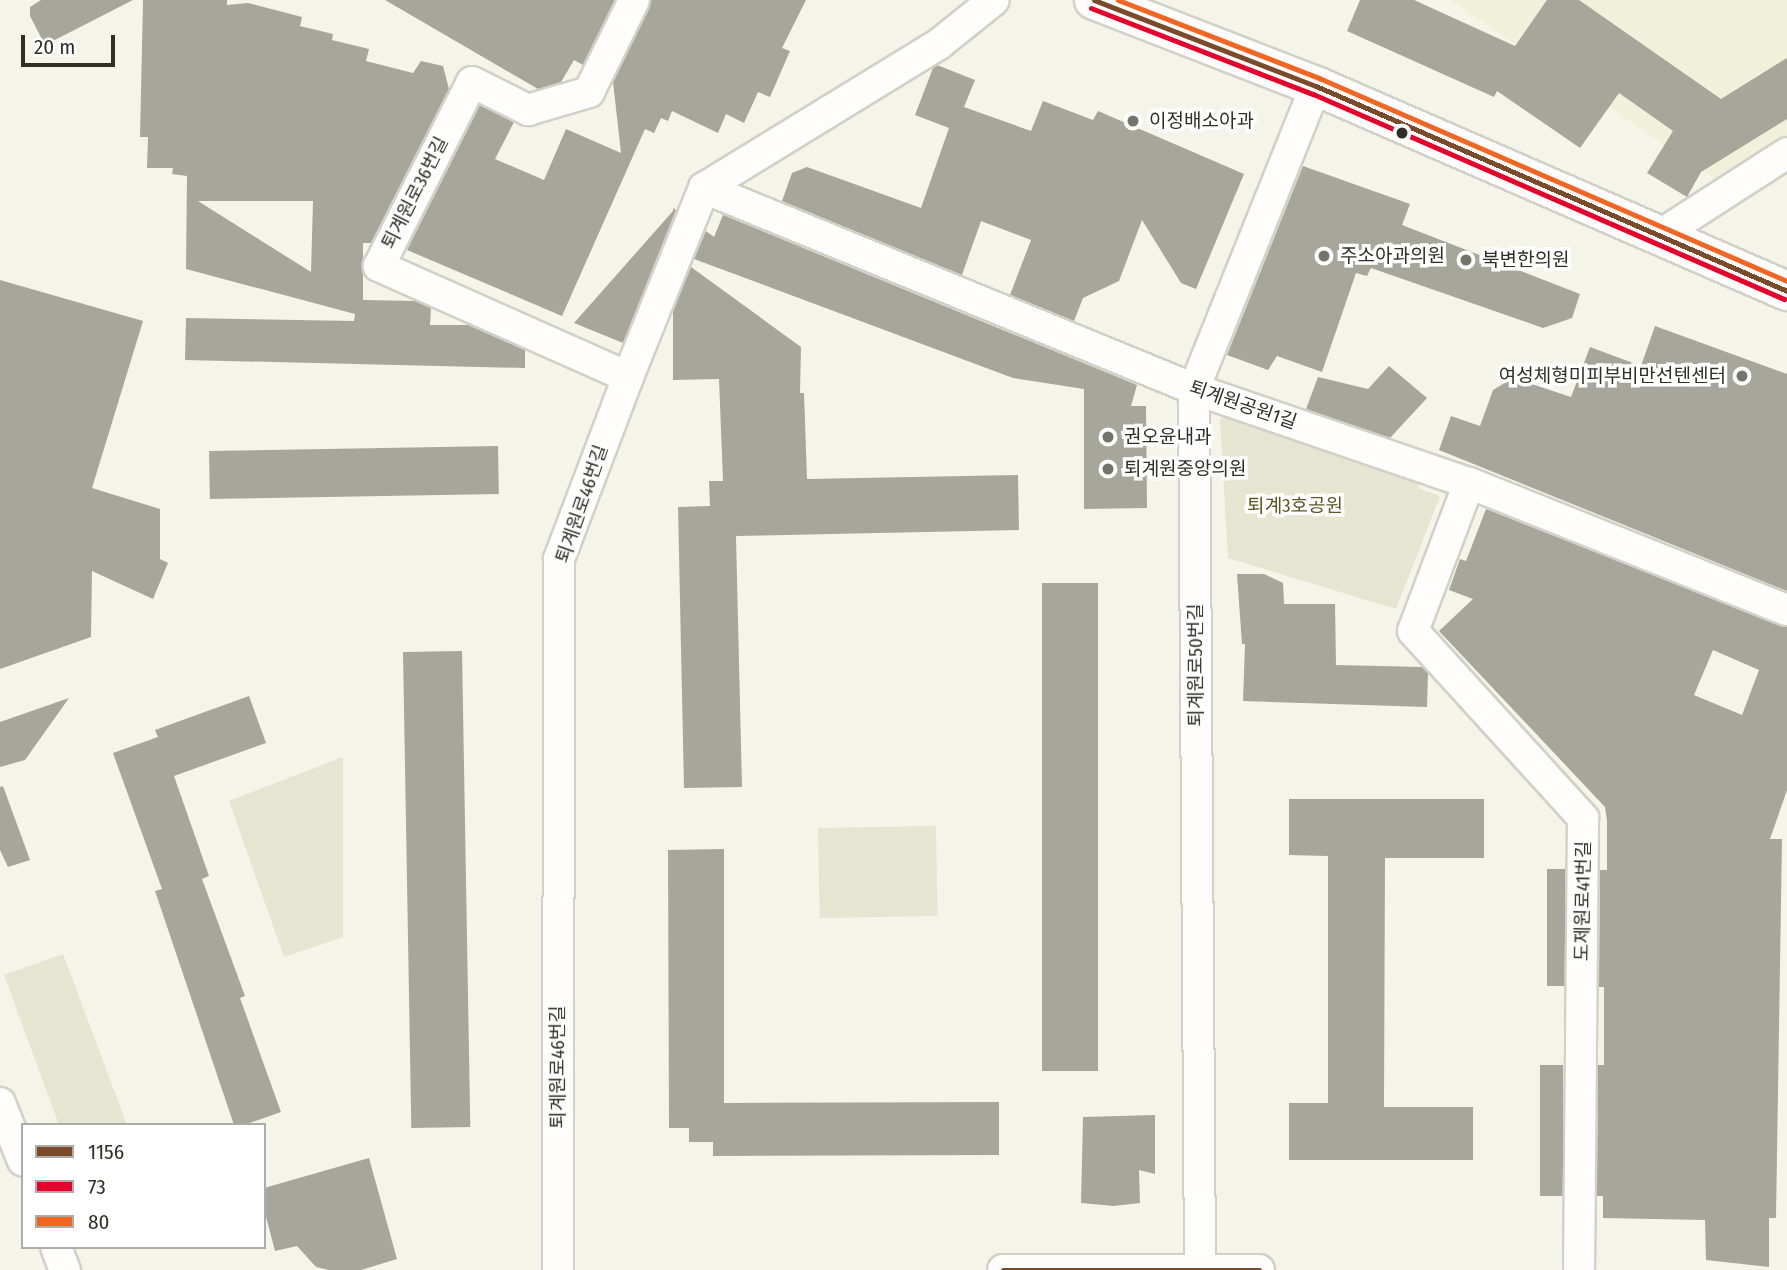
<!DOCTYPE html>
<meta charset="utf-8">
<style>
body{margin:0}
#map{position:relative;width:1787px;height:1270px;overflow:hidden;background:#f5f4e9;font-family:"Fira Sans Condensed","Noto Sans KR",sans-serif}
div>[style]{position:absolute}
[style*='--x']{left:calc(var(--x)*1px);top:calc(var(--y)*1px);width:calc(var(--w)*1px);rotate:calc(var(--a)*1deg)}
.built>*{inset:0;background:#f1f0db}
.green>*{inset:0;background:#e6e5d2;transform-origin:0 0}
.building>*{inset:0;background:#a6a69b;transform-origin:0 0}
.roads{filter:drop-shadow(2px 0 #d1d1c8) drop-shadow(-2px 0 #d1d1c8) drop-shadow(0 2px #d1d1c8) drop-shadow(0 -2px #d1d1c8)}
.minor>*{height:30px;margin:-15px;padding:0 15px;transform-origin:15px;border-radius:15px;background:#fefdfc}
.tertiary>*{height:38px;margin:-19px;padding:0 19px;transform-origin:19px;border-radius:19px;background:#fefdfc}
.bus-1>*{height:5px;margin:-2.5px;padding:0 2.5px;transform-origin:2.5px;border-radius:2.5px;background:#7a4b2a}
.bus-2>*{height:5px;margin:-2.5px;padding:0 2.5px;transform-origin:2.5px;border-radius:2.5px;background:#e4002b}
.bus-3>*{height:5px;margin:-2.5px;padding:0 2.5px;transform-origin:2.5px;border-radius:2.5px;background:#f26522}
.dots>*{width:19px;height:19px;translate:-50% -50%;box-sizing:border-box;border:4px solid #fff;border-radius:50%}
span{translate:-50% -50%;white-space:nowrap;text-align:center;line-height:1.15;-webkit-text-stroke:7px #fff;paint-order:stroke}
.poi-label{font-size:19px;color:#302f27}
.left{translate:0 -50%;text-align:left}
.right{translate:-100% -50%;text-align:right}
.street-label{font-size:19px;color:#302f27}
.park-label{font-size:19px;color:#5c5723}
.legend{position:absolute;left:21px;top:1123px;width:245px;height:126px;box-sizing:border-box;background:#fff;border:2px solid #acaca9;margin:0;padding:9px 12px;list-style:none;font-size:21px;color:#302f27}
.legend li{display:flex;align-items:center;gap:14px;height:35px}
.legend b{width:35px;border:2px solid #acaca9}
.scale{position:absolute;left:21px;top:35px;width:94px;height:32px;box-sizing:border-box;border:4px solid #302f27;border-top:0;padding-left:9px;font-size:21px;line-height:24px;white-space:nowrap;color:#302f27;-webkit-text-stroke:5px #fff;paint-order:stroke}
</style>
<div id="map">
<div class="built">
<i style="clip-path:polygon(1450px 0,1787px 0,1787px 136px,1719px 182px)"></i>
</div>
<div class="green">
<i style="clip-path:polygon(1230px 412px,1411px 472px,1420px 489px,1440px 496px,1396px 609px,1228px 558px,1220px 420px)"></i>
<i style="clip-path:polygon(343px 757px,343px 937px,284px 957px,229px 801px)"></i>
<i style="left:936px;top:826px;width:90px;height:118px;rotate:89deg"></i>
<i style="clip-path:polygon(63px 954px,127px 1125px,59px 1125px,4px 975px)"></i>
</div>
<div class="building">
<i style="clip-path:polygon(41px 0,133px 0,45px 45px,30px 16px,30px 7px)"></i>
<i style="clip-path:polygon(evenodd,143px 0,227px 0,227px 5px,248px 3px,302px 17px,300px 26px,333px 34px,332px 40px,369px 49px,366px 61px,413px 73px,421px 61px,443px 66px,449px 89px,371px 243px,363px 243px,363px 300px,415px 301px,431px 308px,430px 325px,468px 325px,525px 350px,525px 368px,185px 360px,186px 318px,354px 321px,355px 314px,186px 269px,187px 176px,172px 174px,173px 168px,147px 168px,148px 137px,140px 137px,143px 0,198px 201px,313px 201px,311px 272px,198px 201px)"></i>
<i style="clip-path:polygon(385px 0,615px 0,583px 65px,574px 60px,561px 82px,538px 89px)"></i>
<i style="clip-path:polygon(651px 0,806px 0,782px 48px,790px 51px,770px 97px,758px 92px,744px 123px,726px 114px,718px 133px,672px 111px,668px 121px,661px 118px,654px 133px,645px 129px,562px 316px,407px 250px,480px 105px,514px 122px,495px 159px,544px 180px,566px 129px,621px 153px,613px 82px)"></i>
<i style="clip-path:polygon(1360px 0,1414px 0,1515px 46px,1547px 0,1579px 0,1721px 99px,1787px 58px,1787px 119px,1701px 172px,1687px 197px,1647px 173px,1673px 131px,1619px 93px,1580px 148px,1497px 91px,1494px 97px,1347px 31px)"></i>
<i style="clip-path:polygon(937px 65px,975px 80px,964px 107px,1031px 131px,1043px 101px,1093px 120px,1098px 111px,1244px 174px,1196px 289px,1181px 283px,1142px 220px,1119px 281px,1083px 298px,1074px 321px,1010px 295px,1031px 240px,981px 221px,962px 275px,782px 201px,792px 173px,807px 167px,921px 208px,949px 128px,915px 115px,933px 68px)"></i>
<i style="clip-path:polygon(1303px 166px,1410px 204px,1402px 225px,1580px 294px,1572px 318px,1543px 328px,1371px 268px,1367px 276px,1356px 273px,1322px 372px,1277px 356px,1268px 370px,1227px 355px)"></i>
<i style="clip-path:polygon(673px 208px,676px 210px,623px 343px,574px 323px,673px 211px)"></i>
<i style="clip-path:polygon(723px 215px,1137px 385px,1131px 406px,1146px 406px,1147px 508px,1084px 509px,1084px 389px,1013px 378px,694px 259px,706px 231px,714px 237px)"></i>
<i style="clip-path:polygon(691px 267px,801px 347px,800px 393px,804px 393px,807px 479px,1018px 475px,1019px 530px,736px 536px,742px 787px,684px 788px,678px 507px,710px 506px,709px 481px,723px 481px,719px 379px,673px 380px,673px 311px)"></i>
<i style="clip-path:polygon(0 280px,143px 321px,92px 488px,160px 509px,160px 559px,168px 563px,153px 599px,92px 571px,91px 637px,0 669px)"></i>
<i style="clip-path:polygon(1655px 326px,1787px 374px,1787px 591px,1439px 450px,1451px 416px,1480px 426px,1493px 390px,1513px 378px,1571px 397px,1590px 347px,1641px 366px)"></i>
<i style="clip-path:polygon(1389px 366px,1427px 398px,1390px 438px,1306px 409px,1318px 377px,1368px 389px)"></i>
<i style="left:498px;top:446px;width:48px;height:289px;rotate:89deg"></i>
<i style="clip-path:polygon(evenodd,1486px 509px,1787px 627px,1787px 790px,1770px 839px,1782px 839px,1776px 1218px,1769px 1218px,1769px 1267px,1706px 1260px,1705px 1220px,1603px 1218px,1603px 1196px,1597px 1196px,1598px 1065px,1604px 1065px,1604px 987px,1599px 987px,1600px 870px,1607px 870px,1607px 821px,1605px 807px,1439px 631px,1473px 599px,1449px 590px,1460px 559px,1466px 561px,1486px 509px,1713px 650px,1759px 670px,1742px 715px,1694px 695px,1713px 650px)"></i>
<i style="clip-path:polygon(1237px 574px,1264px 574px,1283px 583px,1284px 604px,1335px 604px,1336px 665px,1422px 667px,1428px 673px,1427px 707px,1243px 701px,1245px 644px,1242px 644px)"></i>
<i style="left:1042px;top:583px;width:56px;height:488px"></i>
<i style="left:462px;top:651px;width:476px;height:59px;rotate:89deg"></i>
<i style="clip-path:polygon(249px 696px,266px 743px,174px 776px,209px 876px,202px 879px,245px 996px,240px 998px,281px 1112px,244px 1125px,234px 1125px,155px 891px,162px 889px,113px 753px,158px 737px,155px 730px)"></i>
<i style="clip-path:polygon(69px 698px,25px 760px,0 767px,0 722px)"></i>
<i style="clip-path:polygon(3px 786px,30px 860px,8px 867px,0 850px,0 787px)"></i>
<i style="clip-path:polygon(1289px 799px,1484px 799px,1484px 858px,1385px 858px,1384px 1107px,1473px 1107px,1473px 1160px,1289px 1160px,1289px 1103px,1328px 1103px,1328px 856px,1289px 855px)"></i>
<i style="clip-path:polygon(724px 849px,724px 1103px,999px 1102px,999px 1155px,713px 1156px,713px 1142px,689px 1142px,689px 1128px,669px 1128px,668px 850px)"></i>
<i style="left:1547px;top:869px;width:18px;height:117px"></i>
<i style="left:1540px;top:1065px;width:23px;height:131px"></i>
<i style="clip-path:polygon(1155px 1115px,1155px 1174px,1139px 1170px,1140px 1203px,1114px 1206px,1081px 1203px,1083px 1117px)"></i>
<i style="clip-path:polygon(369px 1158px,397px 1259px,361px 1270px,329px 1270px,316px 1267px,297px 1246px,275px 1251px,264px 1209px,264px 1188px)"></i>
</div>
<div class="roads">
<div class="minor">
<i style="--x:704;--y:188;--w:530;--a:22.3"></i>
<i style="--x:1194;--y:389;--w:291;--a:18.9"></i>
<i style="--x:1469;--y:483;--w:342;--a:21.8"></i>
<i style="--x:1660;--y:235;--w:151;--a:-32.8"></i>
<i style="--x:628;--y:377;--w:273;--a:-156"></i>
<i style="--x:379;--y:266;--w:206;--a:-63.2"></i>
<i style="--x:472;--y:82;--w:63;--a:26.6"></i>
<i style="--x:528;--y:110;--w:64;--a:-16.4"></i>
<i style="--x:589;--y:92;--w:102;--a:-63.9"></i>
<i style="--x:1469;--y:483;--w:158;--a:110.7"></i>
<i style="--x:1413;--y:631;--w:253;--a:47.7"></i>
<i style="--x:1583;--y:818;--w:452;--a:90.5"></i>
<i style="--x:0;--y:1103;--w:62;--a:68.4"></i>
<i style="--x:56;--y:1247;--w:25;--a:69"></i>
<i style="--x:1200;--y:1268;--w:879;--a:-90.39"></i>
<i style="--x:1194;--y:389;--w:327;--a:-68.1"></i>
<i style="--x:558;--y:1270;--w:711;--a:-89.92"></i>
<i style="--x:559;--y:559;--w:195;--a:-69.2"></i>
<i style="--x:628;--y:377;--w:204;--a:-68.1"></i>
<i style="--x:704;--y:188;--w:276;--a:-31.5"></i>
<i style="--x:939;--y:44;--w:70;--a:-38.7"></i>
<i style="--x:1003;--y:1270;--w:256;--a:0"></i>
</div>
<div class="tertiary">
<i style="--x:1094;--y:0;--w:238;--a:21.2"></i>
<i style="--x:1316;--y:86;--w:514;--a:23.52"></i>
</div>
</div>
<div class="bus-1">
<i style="--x:1094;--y:0;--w:238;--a:21.2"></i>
<i style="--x:1316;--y:86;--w:514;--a:23.52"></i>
<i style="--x:1003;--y:1270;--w:256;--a:0"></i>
</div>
<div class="bus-2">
<i style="--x:1091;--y:8;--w:238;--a:21.2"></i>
<i style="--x:1313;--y:94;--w:514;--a:23.52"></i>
</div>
<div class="bus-3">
<i style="--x:1118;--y:0;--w:216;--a:21.2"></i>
<i style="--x:1319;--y:78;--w:510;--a:23.45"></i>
</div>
<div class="dots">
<i style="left:1133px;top:121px;background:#75746b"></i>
<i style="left:1402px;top:133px;background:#302f27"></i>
<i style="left:1324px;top:256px;background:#75746b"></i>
<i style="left:1466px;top:260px;background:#75746b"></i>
<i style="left:1742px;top:376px;background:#75746b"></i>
<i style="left:1108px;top:437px;background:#75746b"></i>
<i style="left:1108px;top:469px;background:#75746b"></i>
</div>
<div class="poi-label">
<span class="left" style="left:1149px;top:121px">이정배소아과</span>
<span class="left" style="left:1340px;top:256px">주소아과의원</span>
<span class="left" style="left:1482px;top:260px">북변한의원</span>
<span class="right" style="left:1726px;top:376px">여성체형미피부비만선텐센터</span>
<span class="left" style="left:1124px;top:437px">권오윤내과</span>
<span class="left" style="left:1124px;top:469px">퇴계원중앙의원</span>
</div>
<div class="street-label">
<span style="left:415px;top:193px;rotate:-63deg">퇴계원로36번길</span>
<span style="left:1243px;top:405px;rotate:19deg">퇴계원공원1길</span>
<span style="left:582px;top:504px;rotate:-71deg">퇴계원로46번길</span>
<span style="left:1196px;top:665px;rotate:-90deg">퇴계원로50번길</span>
<span style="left:1583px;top:901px;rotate:-89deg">도제원로41번길</span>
<span style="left:558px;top:1067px;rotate:-90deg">퇴계원로46번길</span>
</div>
<div class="park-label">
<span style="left:1295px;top:506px">퇴계3호공원</span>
</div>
<ul class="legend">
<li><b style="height:9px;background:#7a4b2a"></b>1156</li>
<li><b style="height:9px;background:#e4002b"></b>73</li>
<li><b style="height:9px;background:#f26522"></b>80</li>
</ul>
<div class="scale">20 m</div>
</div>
